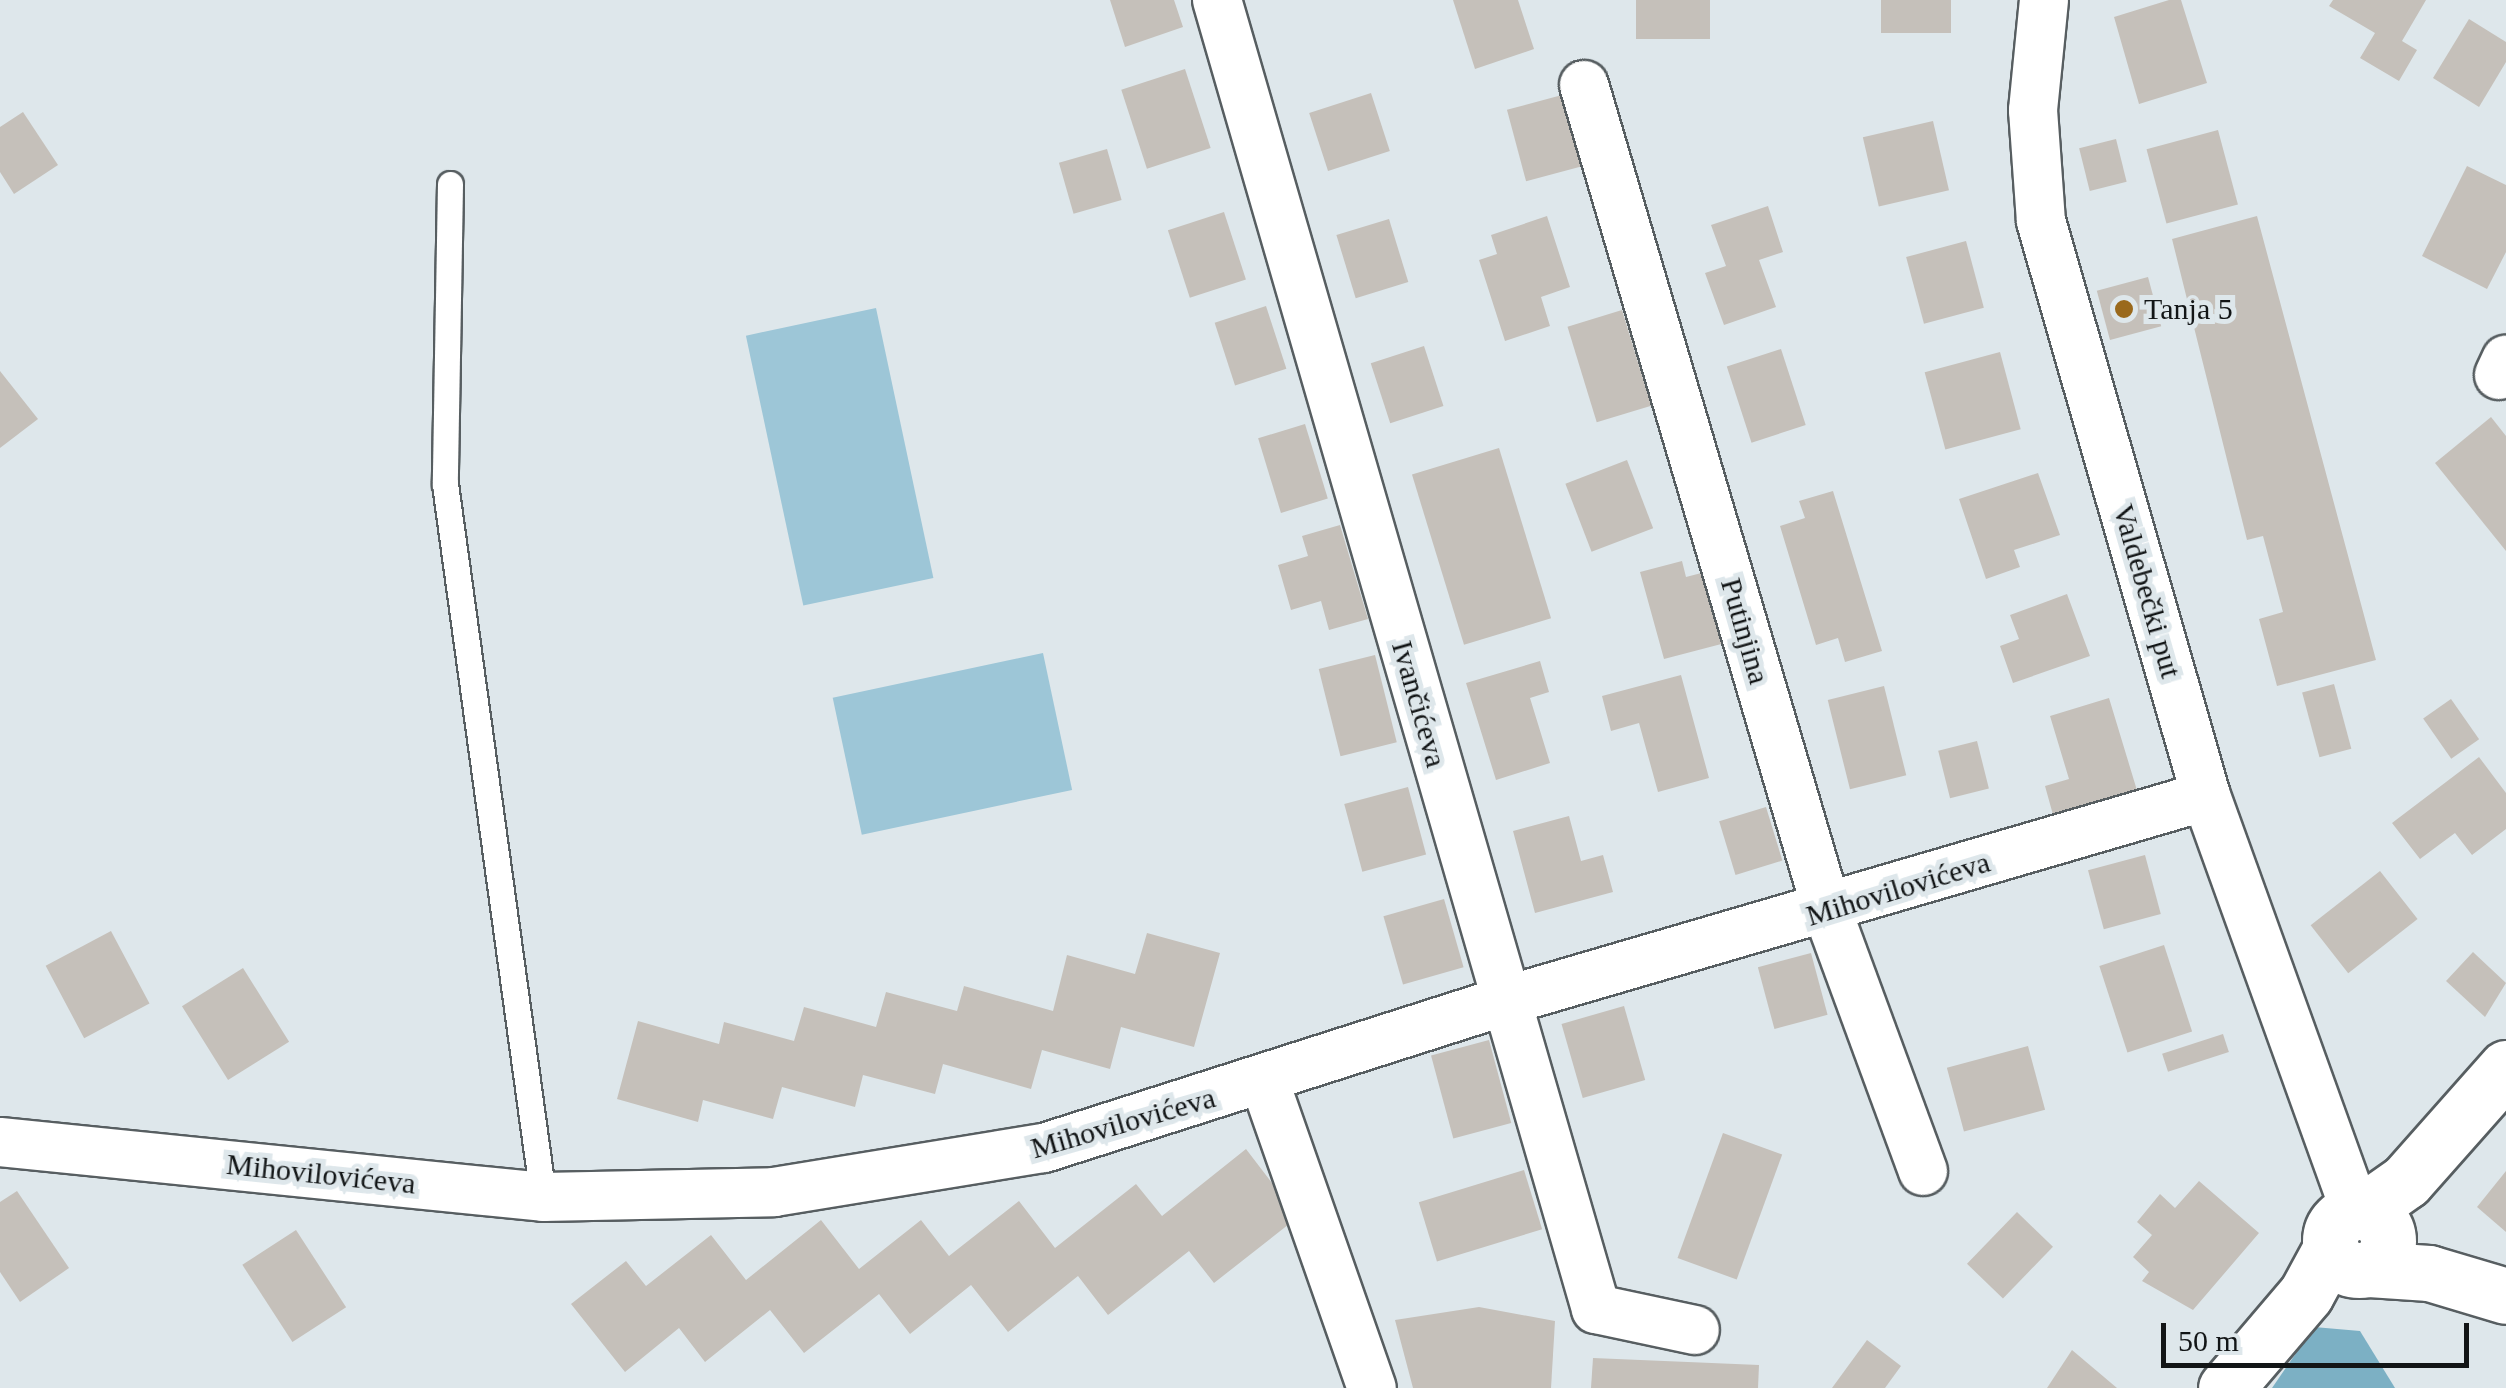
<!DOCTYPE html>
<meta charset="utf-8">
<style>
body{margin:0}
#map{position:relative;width:2506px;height:1388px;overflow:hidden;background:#dee7eb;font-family:"Times New Roman",serif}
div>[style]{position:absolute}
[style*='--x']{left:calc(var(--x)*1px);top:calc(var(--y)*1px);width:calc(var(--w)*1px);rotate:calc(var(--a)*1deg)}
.green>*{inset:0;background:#9dc6d7;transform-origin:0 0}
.forest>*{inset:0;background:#7cb0c4}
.building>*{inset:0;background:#c5c0ba;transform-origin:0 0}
.roads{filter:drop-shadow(2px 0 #575e61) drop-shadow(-2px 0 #575e61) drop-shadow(0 2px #575e61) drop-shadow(0 -2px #575e61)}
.service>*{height:25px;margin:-12.5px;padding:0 12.5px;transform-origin:12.5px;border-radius:12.5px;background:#fff}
.minor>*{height:48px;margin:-24px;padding:0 24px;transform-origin:24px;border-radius:24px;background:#fff}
.secondary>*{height:55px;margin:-27.5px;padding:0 27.5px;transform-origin:27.5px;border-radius:27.5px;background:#fff}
.secondary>.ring{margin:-27.5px;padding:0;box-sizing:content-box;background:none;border:55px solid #fff;border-radius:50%}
.dots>*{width:28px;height:28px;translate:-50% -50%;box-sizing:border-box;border:5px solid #dee7eb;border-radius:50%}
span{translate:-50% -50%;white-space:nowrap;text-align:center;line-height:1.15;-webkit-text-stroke:10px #dee7eb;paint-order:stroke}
.poi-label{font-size:30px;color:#121516}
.left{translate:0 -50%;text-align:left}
.street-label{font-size:30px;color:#121516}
.scale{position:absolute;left:2161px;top:1323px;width:308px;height:45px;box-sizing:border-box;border:5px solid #121516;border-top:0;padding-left:12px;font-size:30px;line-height:35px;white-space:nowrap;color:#121516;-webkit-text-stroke:8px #dee7eb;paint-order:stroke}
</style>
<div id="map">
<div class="green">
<i style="left:876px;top:308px;width:276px;height:133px;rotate:78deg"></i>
<i style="left:1043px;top:653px;width:140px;height:215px;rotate:78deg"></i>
</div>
<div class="forest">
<i style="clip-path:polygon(2314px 1327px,2360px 1331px,2395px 1388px,2272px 1388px)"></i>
</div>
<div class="building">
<i style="clip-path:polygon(1110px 0,1174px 0,1183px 27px,1125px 47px)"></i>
<i style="clip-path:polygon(1453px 0,1518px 0,1534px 49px,1475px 69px)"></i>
<i style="left:1636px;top:0;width:74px;height:39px"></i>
<i style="left:1881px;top:0;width:70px;height:33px"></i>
<i style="clip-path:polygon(2169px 0,2181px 0,2207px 83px,2139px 104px,2114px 17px)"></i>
<i style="clip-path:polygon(2333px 0,2426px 0,2402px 41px,2417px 50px,2399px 81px,2360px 58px,2375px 33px,2329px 6px)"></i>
<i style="clip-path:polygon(2469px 19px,2506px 42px,2506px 62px,2479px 107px,2433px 78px)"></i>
<i style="left:1185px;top:69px;width:83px;height:67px;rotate:72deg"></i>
<i style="left:1371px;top:93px;width:61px;height:65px;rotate:72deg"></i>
<i style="left:1562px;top:95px;width:74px;height:57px;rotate:75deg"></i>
<i style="clip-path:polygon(23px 112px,58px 165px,14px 194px,0 172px,0 127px)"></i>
<i style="left:1933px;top:121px;width:71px;height:72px;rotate:77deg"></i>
<i style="left:2218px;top:130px;width:77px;height:74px;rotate:75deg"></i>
<i style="left:2116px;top:139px;width:44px;height:38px;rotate:76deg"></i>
<i style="left:1107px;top:149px;width:53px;height:50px;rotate:74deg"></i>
<i style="clip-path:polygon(2467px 166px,2506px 185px,2506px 252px,2487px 289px,2422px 256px)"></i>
<i style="clip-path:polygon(1768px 206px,1783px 252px,1759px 260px,1776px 307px,1724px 325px,1705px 273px,1726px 266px,1711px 225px)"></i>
<i style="left:1224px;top:212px;width:71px;height:59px;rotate:72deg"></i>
<i style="clip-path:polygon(1547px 216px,1570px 287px,1541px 297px,1550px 326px,1505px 341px,1479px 260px,1497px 254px,1491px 235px)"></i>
<i style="clip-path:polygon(2257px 216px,2376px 660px,2277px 686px,2259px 619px,2283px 612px,2263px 536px,2247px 540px,2172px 239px)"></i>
<i style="left:1389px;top:219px;width:66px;height:55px;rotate:73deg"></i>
<i style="left:1966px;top:241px;width:69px;height:62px;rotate:75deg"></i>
<i style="left:2148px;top:277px;width:51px;height:53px;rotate:75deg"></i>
<i style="left:1266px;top:306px;width:66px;height:54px;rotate:72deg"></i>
<i style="left:1622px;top:310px;width:100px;height:57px;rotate:73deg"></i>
<i style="left:1424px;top:346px;width:63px;height:56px;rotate:72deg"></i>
<i style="left:1781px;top:349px;width:80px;height:57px;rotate:72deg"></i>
<i style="left:2000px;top:352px;width:80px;height:78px;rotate:75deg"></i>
<i style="clip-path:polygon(0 371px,38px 419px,0 448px)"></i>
<i style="clip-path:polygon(2491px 417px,2506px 436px,2506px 551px,2435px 463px)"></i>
<i style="left:1305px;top:424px;width:78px;height:49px;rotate:73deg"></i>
<i style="left:1499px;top:448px;width:178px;height:91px;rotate:73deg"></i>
<i style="left:1627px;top:460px;width:73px;height:66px;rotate:69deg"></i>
<i style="clip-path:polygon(2038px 473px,2060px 535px,2014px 550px,2020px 567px,1986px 579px,1959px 499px)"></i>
<i style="clip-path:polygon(1833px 491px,1882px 651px,1845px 662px,1838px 638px,1816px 645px,1780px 526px,1805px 518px,1799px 501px)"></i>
<i style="clip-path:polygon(1340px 525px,1368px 619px,1329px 630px,1321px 601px,1291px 610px,1278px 565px,1308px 556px,1302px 536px)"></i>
<i style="clip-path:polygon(1682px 561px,1686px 577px,1709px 571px,1729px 642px,1664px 659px,1640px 572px)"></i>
<i style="clip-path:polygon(2067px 594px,2090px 656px,2013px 683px,2000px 646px,2019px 639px,2010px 615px)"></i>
<i style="left:1375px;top:655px;width:90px;height:58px;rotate:76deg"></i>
<i style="clip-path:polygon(1540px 661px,1549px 692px,1530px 698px,1550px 763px,1496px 780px,1466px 683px)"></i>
<i style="clip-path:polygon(1681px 675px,1709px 778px,1658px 792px,1639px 723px,1611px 731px,1602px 696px)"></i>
<i style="left:2334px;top:684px;width:67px;height:33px;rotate:75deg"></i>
<i style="left:1884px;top:686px;width:92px;height:58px;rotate:76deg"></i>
<i style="clip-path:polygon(2109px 698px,2139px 797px,2055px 822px,2045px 786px,2069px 779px,2050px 716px)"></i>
<i style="left:2451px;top:699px;width:49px;height:34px;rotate:55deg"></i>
<i style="left:1977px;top:741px;width:49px;height:40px;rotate:76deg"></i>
<i style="clip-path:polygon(2479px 757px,2506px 793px,2506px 829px,2472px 855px,2455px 833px,2420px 859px,2392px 823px)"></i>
<i style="left:1408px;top:787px;width:70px;height:66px;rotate:75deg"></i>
<i style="left:1766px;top:807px;width:56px;height:49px;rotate:73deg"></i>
<i style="clip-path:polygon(1569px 816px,1581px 861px,1603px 855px,1613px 892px,1535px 913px,1513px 831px)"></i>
<i style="left:2145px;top:855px;width:61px;height:59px;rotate:75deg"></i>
<i style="left:2380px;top:871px;width:61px;height:88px;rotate:52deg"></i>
<i style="left:1444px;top:899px;width:71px;height:63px;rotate:74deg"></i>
<i style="left:111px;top:931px;width:82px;height:74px;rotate:62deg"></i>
<i style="clip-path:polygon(1147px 933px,1220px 953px,1194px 1047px,1121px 1027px,1110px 1069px,1042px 1050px,1031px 1089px,943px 1064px,935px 1094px,863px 1075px,855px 1107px,782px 1087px,773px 1119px,703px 1100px,698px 1122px,617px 1099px,638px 1021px,719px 1044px,724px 1022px,794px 1041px,804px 1007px,876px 1027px,886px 992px,957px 1011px,964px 986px,1053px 1011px,1067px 955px,1135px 974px)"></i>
<i style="left:2164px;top:945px;width:91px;height:68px;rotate:72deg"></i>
<i style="clip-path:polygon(2473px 952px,2506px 983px,2485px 1017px,2446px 981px)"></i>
<i style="left:1811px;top:953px;width:64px;height:55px;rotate:75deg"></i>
<i style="left:243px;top:968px;width:87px;height:72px;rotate:58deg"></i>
<i style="left:1624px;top:1006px;width:77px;height:65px;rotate:74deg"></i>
<i style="left:2223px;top:1034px;width:19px;height:64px;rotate:72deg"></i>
<i style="left:1489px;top:1040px;width:86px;height:60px;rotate:75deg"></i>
<i style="left:2028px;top:1046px;width:66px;height:84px;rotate:75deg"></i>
<i style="left:1723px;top:1133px;width:63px;height:133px;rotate:20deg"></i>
<i style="clip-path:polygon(1246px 1149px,1298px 1217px,1214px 1283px,1189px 1251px,1108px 1315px,1078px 1276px,1008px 1332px,971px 1285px,910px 1334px,879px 1294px,804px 1353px,770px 1310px,705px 1362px,679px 1328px,625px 1372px,571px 1304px,626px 1261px,646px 1286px,711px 1235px,746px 1280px,821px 1220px,859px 1269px,921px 1220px,949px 1256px,1019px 1201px,1055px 1248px,1136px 1184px,1162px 1216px)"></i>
<i style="left:1524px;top:1170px;width:62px;height:110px;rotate:73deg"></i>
<i style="clip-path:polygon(2506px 1171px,2506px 1232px,2477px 1207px)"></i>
<i style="clip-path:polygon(2199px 1181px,2259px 1233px,2193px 1310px,2142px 1281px,2149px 1272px,2133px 1257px,2152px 1235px,2137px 1222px,2160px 1194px,2175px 1208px)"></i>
<i style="clip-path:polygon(17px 1191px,69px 1268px,20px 1302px,0 1272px,0 1202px)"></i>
<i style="left:2017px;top:1212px;width:50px;height:72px;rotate:44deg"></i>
<i style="left:296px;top:1230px;width:92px;height:64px;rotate:57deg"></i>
<i style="clip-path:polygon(1479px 1307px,1555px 1321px,1551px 1388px,1413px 1388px,1395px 1320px)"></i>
<i style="clip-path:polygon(1867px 1340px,1901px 1366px,1885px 1388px,1832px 1388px)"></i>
<i style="clip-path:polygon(2072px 1350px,2117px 1388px,2047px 1388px)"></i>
<i style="clip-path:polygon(1593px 1358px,1759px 1365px,1758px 1388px,1591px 1388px)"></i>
</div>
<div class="roads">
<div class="service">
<i style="--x:450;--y:184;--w:300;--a:91"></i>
<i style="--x:445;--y:484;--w:720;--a:82.17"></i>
</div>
<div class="minor">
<i style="--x:1217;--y:0;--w:1363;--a:73.85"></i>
<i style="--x:1596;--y:1309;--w:101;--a:12"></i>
<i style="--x:2044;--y:0;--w:111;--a:95.7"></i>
<i style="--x:2033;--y:110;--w:111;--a:85.9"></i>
<i style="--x:2041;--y:221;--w:598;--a:73.99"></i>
<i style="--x:2206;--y:796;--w:442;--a:70.2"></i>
<i style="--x:1584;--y:85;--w:860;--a:73.59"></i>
<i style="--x:1827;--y:910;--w:278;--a:69.8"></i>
<i style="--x:2499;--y:375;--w:17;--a:-65"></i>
<i style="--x:1265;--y:1083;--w:323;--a:70.7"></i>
<i style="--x:0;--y:1142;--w:546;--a:5.78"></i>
<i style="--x:543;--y:1197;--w:231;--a:-1.2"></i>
<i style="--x:774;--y:1192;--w:274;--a:-9.3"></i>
<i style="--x:1044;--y:1148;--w:484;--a:-17.7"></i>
<i style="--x:1505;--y:1001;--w:730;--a:-16.3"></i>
</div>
<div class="secondary">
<i class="ring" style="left:2330px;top:1212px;width:3px;height:3px"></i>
<i style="--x:2362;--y:1212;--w:54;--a:-35.2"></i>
<i style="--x:2406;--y:1181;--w:151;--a:-48.5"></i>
<i style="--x:2369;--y:1269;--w:60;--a:3.8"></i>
<i style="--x:2429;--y:1273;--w:80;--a:16.6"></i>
<i style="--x:2226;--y:1388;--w:123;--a:-49.6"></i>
<i style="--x:2306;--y:1294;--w:52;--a:-61.5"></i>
</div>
</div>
<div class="dots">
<i style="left:2124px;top:309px;background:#9a691c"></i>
</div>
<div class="poi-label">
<span class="left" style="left:2144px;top:309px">Tanja 5</span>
</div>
<div class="street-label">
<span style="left:2147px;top:591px;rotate:74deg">Valdebečki put</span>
<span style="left:1745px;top:631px;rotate:74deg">Putinjina</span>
<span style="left:1419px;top:704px;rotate:74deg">Ivančićeva</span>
<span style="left:1898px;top:889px;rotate:-17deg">Mihovilovićeva</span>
<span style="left:1123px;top:1123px;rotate:-16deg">Mihovilovićeva</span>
<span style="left:321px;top:1174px;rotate:6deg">Mihovilovićeva</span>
</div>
<div class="scale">50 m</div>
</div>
